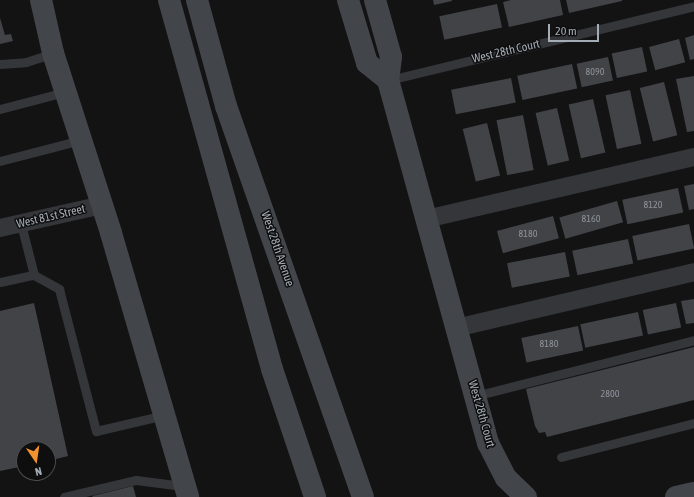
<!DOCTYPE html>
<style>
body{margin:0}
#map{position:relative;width:694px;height:497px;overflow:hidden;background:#131314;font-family:"Asap Condensed",sans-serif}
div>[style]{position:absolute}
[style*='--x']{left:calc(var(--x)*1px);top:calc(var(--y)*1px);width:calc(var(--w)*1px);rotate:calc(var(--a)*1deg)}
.building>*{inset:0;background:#424347;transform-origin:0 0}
.lane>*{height:9px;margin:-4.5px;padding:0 4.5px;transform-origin:4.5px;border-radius:4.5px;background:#343639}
.street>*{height:18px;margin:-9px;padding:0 9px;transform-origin:9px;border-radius:9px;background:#343639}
.secondary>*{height:22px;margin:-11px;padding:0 11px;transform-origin:11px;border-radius:11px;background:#424549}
span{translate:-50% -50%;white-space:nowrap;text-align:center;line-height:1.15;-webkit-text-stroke:3px #0e0e0f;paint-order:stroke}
.number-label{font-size:10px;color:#8c929a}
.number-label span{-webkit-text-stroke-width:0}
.street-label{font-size:12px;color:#a4acb5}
.north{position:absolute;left:16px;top:441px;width:40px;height:40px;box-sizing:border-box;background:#0e0e0f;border:1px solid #4a4d51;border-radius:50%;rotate:167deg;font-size:11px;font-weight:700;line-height:16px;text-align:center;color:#a4acb5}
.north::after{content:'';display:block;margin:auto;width:14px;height:18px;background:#f2922e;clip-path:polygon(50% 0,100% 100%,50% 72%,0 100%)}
.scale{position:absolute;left:548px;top:24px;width:51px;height:18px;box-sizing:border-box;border:2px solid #a4acb5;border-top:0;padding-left:5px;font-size:12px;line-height:14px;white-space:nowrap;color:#a4acb5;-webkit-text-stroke:3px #0e0e0f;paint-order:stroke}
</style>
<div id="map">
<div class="building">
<i style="clip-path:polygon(433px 0,452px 0,452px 1px,434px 5px)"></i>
<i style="clip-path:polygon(511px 0,560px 0,563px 15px,509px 27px,503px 2px)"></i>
<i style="clip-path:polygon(566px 0,622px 0,622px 1px,569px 13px)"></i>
<i style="left:497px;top:4px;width:24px;height:59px;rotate:78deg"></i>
<i style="clip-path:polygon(0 18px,5px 35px,11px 34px,13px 41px,0 44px)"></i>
<i style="clip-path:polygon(694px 35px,694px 59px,690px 60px,685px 38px)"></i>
<i style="left:679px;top:39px;width:24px;height:31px;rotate:75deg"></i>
<i style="left:642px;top:47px;width:25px;height:31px;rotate:78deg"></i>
<i style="left:608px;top:57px;width:24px;height:32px;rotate:78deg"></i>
<i style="left:572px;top:64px;width:25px;height:56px;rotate:78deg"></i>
<i style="clip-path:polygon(694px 76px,694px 131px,687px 132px,676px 79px)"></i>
<i style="left:511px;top:78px;width:25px;height:61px;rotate:79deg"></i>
<i style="left:664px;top:82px;width:55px;height:25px;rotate:76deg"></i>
<i style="left:630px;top:90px;width:55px;height:25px;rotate:78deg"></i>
<i style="left:593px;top:99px;width:55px;height:25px;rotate:77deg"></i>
<i style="left:557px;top:108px;width:54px;height:22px;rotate:77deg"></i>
<i style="left:523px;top:115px;width:56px;height:27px;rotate:79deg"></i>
<i style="left:487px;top:123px;width:54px;height:25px;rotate:76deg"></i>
<i style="clip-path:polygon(694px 184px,694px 209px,689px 210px,684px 186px)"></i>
<i style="left:678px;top:188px;width:25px;height:57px;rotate:78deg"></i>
<i style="left:617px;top:201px;width:22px;height:60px;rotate:74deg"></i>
<i style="left:553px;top:216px;width:23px;height:58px;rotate:75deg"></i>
<i style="left:689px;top:224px;width:25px;height:58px;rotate:78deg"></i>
<i style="left:628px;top:239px;width:25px;height:57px;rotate:78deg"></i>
<i style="left:565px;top:252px;width:25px;height:59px;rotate:79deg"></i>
<i style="clip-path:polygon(694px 299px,694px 323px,686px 324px,681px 301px)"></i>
<i style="clip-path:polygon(34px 303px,68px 456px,48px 461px,48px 449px,24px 449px,24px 466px,0 471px,0 311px)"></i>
<i style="left:676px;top:303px;width:25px;height:34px;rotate:78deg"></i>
<i style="left:638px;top:312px;width:24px;height:59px;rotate:78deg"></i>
<i style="left:578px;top:326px;width:25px;height:58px;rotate:78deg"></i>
<i style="clip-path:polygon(694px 347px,694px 400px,547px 437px,545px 432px,539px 433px,535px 426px,526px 389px)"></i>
<i style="clip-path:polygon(133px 486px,136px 497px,93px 497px,92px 496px)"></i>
</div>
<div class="lane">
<i style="--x:0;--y:64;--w:26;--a:-4"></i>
<i style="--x:26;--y:62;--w:28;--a:-18"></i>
<i style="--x:389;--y:80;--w:314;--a:-13.6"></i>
<i style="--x:0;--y:109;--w:67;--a:-14.7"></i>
<i style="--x:0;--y:161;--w:84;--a:-14.5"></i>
<i style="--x:21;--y:224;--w:53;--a:75.7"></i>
<i style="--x:34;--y:275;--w:29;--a:29"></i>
<i style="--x:59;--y:289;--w:147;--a:75.4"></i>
<i style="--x:96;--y:431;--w:71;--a:-13.1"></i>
<i style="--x:0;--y:282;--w:35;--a:-12"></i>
<i style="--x:475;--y:396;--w:226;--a:-14.3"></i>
<i style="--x:561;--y:457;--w:137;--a:-14.3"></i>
<i style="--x:64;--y:497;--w:74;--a:-13.3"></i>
<i style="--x:136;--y:480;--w:47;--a:7.3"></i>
</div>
<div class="street">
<i style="--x:426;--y:219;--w:275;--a:-13"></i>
<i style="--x:0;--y:228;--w:105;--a:-12.7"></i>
<i style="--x:456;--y:328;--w:244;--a:-13.2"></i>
</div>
<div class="secondary">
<i style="--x:41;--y:0;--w:54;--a:77.2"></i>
<i style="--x:53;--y:53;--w:189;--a:72.1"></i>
<i style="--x:111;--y:233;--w:275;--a:73.7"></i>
<i style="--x:169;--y:0;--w:383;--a:74.4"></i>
<i style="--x:272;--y:369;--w:135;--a:71.4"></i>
<i style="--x:197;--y:0;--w:110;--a:74.7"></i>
<i style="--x:226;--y:106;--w:414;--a:70.7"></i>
<i style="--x:348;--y:0;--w:66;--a:73.2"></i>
<i style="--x:367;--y:63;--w:27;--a:39"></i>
<i style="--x:375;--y:0;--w:59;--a:74.3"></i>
<i style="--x:391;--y:57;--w:23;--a:97"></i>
<i style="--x:388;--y:80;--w:377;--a:74.6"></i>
<i style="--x:488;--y:443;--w:39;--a:63"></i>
<i style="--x:506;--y:478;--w:28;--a:44"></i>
<i style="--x:676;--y:497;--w:18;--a:-13"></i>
</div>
<div class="number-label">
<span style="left:595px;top:72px">8090</span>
<span style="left:653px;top:205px">8120</span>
<span style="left:591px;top:219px">8160</span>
<span style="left:528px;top:234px">8180</span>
<span style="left:549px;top:344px">8180</span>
<span style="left:610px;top:394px">2800</span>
</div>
<div class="street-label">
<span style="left:506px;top:52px;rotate:-13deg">West 28th Court</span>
<span style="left:51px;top:217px;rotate:-13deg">West 81st Street</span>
<span style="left:277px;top:249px;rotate:71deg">West 28th Avenue</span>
<span style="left:481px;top:414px;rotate:74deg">West 28th Court</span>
</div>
<div class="north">N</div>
<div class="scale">20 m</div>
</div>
